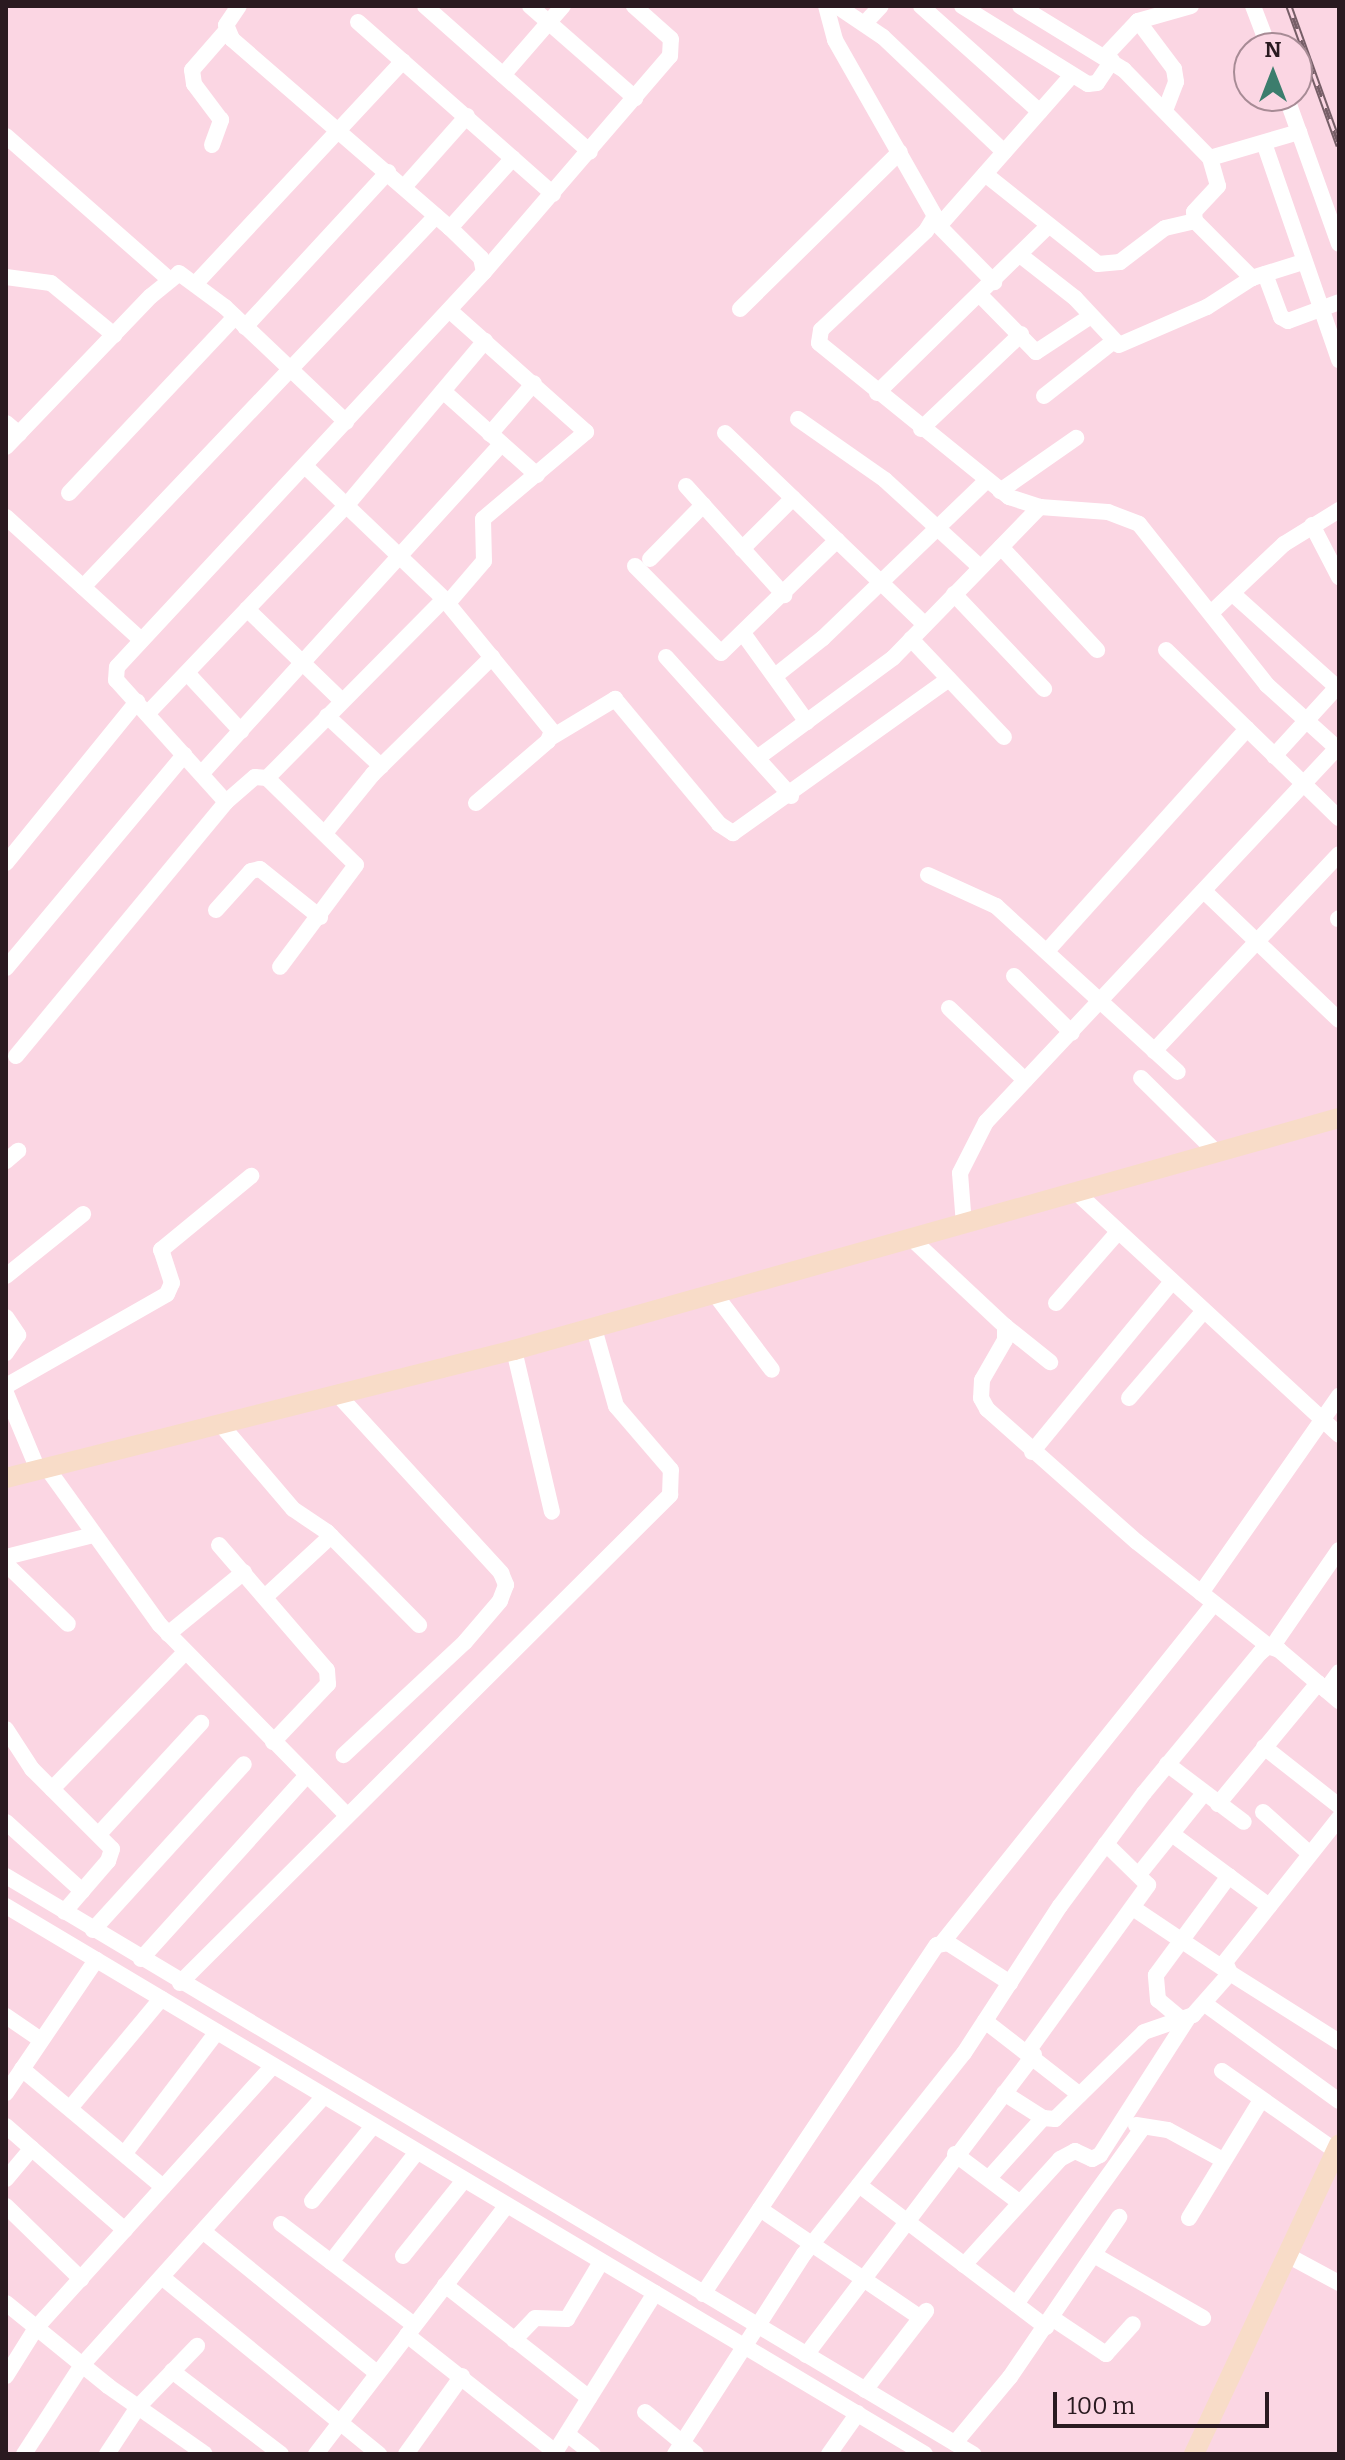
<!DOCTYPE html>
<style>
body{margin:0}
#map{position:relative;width:1345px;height:2460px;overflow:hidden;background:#fbd6e3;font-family:Bitter,serif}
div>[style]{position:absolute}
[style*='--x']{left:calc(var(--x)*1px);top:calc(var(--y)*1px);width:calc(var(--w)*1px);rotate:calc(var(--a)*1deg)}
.minor>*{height:16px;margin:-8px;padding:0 8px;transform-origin:8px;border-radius:8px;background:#fff}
.major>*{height:20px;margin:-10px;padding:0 10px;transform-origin:10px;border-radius:10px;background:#f8dcc8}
.rail>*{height:7px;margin-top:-3.5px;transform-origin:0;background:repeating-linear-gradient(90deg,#fbd6e3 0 12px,#765e67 0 24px);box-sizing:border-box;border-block:2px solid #765e67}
span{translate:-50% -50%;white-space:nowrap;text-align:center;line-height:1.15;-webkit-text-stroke:8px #fbd6e3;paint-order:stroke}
.frame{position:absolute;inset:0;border:8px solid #2a1a20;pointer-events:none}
.north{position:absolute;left:1233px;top:32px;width:80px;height:80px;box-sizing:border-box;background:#fbd6e3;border:2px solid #a78b95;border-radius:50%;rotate:0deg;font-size:22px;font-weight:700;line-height:32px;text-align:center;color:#2a1a20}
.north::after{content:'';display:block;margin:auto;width:28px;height:36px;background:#3c7d6d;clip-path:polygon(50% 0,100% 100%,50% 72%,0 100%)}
.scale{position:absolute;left:1053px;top:2392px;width:216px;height:36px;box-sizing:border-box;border:4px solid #2a1a20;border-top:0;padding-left:10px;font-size:24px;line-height:28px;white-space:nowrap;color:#2a1a20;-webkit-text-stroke:6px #fbd6e3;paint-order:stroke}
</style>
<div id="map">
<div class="minor">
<i style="--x:425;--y:6;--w:220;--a:41.5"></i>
<i style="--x:530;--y:6;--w:140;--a:41.2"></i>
<i style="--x:826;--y:6;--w:35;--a:75"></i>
<i style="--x:835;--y:40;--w:202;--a:60.4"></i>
<i style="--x:935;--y:216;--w:17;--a:121"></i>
<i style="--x:926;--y:231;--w:144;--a:136.7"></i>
<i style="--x:821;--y:330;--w:13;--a:99"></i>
<i style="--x:819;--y:343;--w:245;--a:39"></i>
<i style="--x:1009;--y:497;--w:33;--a:18"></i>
<i style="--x:1040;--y:507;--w:68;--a:4.2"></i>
<i style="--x:1108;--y:512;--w:33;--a:21"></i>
<i style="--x:1139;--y:524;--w:206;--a:51.5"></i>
<i style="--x:1267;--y:685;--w:97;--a:42.1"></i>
<i style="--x:837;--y:6;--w:55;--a:34"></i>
<i style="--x:883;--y:37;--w:167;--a:43.5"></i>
<i style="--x:921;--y:6;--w:159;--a:41.7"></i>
<i style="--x:962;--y:6;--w:148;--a:31.8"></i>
<i style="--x:1088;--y:84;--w:9;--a:-6"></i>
<i style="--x:1097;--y:83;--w:27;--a:-56"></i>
<i style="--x:1020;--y:6;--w:122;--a:31.6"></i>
<i style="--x:1124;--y:70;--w:123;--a:45.7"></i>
<i style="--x:1210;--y:158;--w:93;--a:-16.3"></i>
<i style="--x:1253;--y:6;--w:45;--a:69.1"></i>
<i style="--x:1138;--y:21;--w:60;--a:53.1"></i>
<i style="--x:1174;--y:69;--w:13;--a:81"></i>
<i style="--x:1176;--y:82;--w:30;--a:111"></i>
<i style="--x:358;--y:22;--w:260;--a:41.4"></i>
<i style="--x:865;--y:23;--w:23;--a:-47"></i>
<i style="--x:1105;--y:56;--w:48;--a:-46.7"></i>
<i style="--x:1138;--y:21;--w:55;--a:-15.8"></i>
<i style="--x:503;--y:75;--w:91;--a:-49"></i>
<i style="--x:1286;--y:96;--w:157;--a:70.3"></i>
<i style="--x:6;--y:136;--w:217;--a:41.3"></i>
<i style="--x:1264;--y:143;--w:230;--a:70.9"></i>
<i style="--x:212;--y:145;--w:27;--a:-70"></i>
<i style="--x:221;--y:120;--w:45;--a:-126.9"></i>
<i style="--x:194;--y:84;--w:14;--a:-98"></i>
<i style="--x:192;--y:70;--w:52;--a:-48.9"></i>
<i style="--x:1210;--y:158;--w:29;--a:74"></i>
<i style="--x:1218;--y:186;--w:35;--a:133"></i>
<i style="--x:1194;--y:212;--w:9;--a:84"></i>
<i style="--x:1195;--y:221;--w:81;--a:45"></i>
<i style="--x:985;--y:174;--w:144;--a:38.5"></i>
<i style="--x:1098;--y:264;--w:22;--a:-5"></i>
<i style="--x:1120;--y:262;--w:56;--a:-37.1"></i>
<i style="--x:1165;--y:228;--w:31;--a:-13"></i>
<i style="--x:404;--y:187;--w:95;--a:-48.4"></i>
<i style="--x:934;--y:221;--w:86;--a:45.5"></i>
<i style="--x:939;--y:226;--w:201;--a:-48.6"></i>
<i style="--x:450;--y:228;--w:94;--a:-48"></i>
<i style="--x:1020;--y:255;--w:70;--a:38"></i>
<i style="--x:1075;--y:298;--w:64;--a:46.9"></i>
<i style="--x:1119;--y:345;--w:96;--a:-23.4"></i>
<i style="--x:1207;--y:307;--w:54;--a:-32.8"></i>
<i style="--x:1252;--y:278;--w:53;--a:-17.4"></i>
<i style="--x:484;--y:272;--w:285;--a:-49.3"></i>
<i style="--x:670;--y:56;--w:17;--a:-87"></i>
<i style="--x:671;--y:39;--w:50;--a:-138.3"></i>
<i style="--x:1265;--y:274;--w:46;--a:69.6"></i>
<i style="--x:1281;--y:317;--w:8;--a:30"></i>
<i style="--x:1288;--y:321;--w:54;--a:-20.4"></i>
<i style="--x:6;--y:277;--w:45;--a:7.6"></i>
<i style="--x:51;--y:283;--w:82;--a:39.5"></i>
<i style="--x:197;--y:282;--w:302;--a:-47"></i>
<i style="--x:980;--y:295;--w:80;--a:45.5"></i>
<i style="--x:1036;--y:352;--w:66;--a:-33.2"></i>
<i style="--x:740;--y:309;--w:224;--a:-44.5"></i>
<i style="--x:245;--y:327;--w:211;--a:-47.3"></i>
<i style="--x:443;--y:391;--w:126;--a:41.8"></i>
<i style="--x:877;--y:393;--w:236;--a:-44.3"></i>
<i style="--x:1044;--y:396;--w:89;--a:-38.2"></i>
<i style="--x:798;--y:419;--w:106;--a:35"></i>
<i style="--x:885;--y:480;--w:129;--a:42.5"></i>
<i style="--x:6;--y:423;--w:17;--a:40"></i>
<i style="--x:921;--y:429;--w:138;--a:-43.5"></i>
<i style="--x:725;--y:433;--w:276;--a:43.8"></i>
<i style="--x:490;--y:434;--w:67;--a:-49.2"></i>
<i style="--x:6;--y:447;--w:209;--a:-46.2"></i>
<i style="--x:151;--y:296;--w:36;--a:-39"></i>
<i style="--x:179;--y:273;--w:57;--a:36.5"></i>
<i style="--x:225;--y:307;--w:167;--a:43.5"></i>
<i style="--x:305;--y:466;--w:192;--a:43.7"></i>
<i style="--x:444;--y:599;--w:171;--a:50.7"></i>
<i style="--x:552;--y:731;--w:11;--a:112"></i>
<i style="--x:548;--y:741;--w:95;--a:139.3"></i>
<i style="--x:686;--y:486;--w:147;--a:48"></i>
<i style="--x:1000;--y:491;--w:93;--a:-34.9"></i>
<i style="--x:69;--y:493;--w:242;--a:-46.7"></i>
<i style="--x:6;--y:517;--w:183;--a:42.3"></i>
<i style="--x:1312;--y:525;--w:59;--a:62.6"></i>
<i style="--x:1001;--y:547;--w:141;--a:47"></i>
<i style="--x:742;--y:549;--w:72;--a:-45"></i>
<i style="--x:650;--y:559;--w:76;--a:-45.5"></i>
<i style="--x:635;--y:566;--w:122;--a:45.3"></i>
<i style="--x:721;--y:653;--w:162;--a:-44.2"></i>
<i style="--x:83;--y:587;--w:512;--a:-46.42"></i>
<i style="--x:954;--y:594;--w:131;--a:46.5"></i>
<i style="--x:1233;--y:594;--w:142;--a:41.9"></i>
<i style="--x:448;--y:603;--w:55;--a:-49.4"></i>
<i style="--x:484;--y:561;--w:42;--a:-91.4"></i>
<i style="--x:483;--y:519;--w:135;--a:-40.2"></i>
<i style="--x:586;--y:432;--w:183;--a:-138.3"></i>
<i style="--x:247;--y:609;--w:132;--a:44.1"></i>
<i style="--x:1212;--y:612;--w:99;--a:-43.4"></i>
<i style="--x:1284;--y:544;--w:65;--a:-31.7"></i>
<i style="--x:745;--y:636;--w:106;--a:54.2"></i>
<i style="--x:911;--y:639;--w:135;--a:46.5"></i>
<i style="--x:1166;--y:650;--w:241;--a:44.2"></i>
<i style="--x:666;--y:657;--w:187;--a:48"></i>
<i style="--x:188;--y:674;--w:78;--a:47.1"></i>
<i style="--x:775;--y:676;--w:61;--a:-38.4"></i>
<i style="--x:823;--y:638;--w:226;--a:-43.9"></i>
<i style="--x:147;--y:714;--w:288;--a:-46.3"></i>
<i style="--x:346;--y:506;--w:216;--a:-49.9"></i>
<i style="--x:327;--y:716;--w:74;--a:42.8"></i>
<i style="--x:552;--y:737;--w:74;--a:-31.1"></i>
<i style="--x:615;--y:699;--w:163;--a:50.2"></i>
<i style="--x:719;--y:824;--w:17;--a:33"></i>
<i style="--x:733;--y:833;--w:265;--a:-35.5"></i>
<i style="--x:760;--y:756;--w:165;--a:-36.4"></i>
<i style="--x:893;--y:658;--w:211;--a:-45.8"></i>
<i style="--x:1274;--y:756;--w:93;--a:-47.6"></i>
<i style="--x:202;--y:773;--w:445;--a:-47.7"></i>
<i style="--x:267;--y:778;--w:252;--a:-45.3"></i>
<i style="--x:226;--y:802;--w:38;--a:-41"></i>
<i style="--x:255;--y:777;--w:12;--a:5"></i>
<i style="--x:267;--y:778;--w:124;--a:44.3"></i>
<i style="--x:356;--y:865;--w:127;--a:126.7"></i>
<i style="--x:325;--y:833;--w:76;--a:-50.9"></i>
<i style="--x:373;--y:774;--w:167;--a:-44.5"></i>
<i style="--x:6;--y:863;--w:208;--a:-50.9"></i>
<i style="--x:928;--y:875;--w:75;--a:24.5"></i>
<i style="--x:996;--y:906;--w:246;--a:42.4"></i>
<i style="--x:1205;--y:892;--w:185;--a:43.7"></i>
<i style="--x:216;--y:910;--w:52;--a:-48.1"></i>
<i style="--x:251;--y:871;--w:9;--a:-13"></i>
<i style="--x:260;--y:869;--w:77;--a:38.7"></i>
<i style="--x:1338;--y:919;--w:1;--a:-45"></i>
<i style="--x:1047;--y:951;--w:299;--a:-48"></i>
<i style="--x:6;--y:968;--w:278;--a:-50.1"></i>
<i style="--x:1014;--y:976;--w:81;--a:44.5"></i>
<i style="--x:949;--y:1008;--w:105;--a:43.5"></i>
<i style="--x:1154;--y:1051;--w:270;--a:-46.8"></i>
<i style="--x:16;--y:1056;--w:330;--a:-50.4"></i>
<i style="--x:226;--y:802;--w:164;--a:-132"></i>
<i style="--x:116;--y:680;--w:13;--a:-86"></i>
<i style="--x:117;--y:667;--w:539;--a:-47.1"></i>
<i style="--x:484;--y:272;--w:14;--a:-102"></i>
<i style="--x:481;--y:258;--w:43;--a:-135.9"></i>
<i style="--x:450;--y:228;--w:289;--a:-139.1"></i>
<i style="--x:232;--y:39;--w:15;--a:-113"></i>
<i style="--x:226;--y:25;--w:23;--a:-56"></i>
<i style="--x:1141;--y:1078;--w:105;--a:44.6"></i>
<i style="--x:6;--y:1161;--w:16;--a:-40"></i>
<i style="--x:1076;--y:1192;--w:358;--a:42.7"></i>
<i style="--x:964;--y:1225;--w:52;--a:-94.4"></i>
<i style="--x:960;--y:1173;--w:57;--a:-63"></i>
<i style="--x:986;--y:1122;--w:516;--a:-46.81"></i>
<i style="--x:913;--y:1240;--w:126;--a:43.1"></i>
<i style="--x:1005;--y:1326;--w:14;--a:90"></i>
<i style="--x:1005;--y:1340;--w:46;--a:119.9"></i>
<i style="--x:982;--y:1380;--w:18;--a:93"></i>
<i style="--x:981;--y:1398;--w:13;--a:61"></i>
<i style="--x:987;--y:1409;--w:200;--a:41.6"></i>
<i style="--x:1137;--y:1542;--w:167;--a:38.4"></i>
<i style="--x:6;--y:1276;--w:99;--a:-38.8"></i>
<i style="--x:714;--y:1293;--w:96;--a:53"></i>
<i style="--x:1056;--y:1303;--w:94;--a:-48.9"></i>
<i style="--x:6;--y:1317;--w:22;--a:56"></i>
<i style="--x:18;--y:1335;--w:22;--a:124"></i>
<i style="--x:1005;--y:1326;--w:58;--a:38.7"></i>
<i style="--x:514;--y:1350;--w:166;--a:76.8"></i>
<i style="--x:6;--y:1386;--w:185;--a:-29.7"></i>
<i style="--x:167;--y:1294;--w:12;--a:-66"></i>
<i style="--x:172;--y:1283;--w:35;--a:-108"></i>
<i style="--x:161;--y:1250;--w:117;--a:-39.4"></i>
<i style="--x:6;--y:1393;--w:83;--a:67.4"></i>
<i style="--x:340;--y:1397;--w:239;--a:47.5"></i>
<i style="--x:501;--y:1573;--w:13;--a:67"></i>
<i style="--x:506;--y:1585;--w:17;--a:111"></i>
<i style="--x:500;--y:1601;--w:54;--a:130.5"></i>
<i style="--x:465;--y:1642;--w:166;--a:137"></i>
<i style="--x:1129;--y:1398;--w:112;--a:-49.3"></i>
<i style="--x:223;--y:1427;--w:108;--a:49.5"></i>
<i style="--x:293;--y:1509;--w:41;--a:34.1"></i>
<i style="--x:327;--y:1532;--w:131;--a:45.3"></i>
<i style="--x:1032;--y:1452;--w:217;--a:-50.6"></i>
<i style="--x:47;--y:1468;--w:193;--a:54.3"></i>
<i style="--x:160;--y:1625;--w:265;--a:45.5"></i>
<i style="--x:219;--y:1545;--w:165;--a:49.2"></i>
<i style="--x:327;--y:1670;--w:14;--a:86"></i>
<i style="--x:328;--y:1684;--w:80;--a:133.5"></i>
<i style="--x:6;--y:1557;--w:90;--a:-14.2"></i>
<i style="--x:6;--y:1564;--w:86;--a:44.1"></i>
<i style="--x:1201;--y:1593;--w:241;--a:-55"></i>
<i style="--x:265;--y:1597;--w:90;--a:-42.7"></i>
<i style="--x:168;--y:1634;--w:98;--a:-39.2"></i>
<i style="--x:1272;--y:1647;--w:118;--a:-55.4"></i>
<i style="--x:1326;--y:1690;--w:22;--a:-54"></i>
<i style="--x:6;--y:1729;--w:48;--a:57"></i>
<i style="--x:32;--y:1769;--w:113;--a:45"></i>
<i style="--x:112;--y:1849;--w:13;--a:108"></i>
<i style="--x:108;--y:1861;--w:67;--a:130.8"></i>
<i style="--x:1264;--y:1747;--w:95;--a:38.2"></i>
<i style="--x:1167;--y:1764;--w:96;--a:37"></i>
<i style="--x:52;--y:1789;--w:191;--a:-45.8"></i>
<i style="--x:1218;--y:1804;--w:157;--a:-50.4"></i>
<i style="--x:1263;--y:1812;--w:63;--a:41.8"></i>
<i style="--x:6;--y:1822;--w:103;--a:42.2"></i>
<i style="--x:99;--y:1834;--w:151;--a:-47.4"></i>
<i style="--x:1172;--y:1834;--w:121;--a:36.6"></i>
<i style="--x:1140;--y:1873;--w:102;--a:-51.3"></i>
<i style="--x:6;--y:1876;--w:1127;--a:30.87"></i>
<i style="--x:6;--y:1906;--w:1070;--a:30.81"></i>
<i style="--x:1133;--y:1908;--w:110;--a:33.8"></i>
<i style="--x:93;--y:1930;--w:224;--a:-47.7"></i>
<i style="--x:942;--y:1943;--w:435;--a:-51.3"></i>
<i style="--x:141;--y:1959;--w:248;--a:-47.9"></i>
<i style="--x:1230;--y:1973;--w:12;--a:-114"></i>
<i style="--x:1225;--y:1962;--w:184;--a:-51.6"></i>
<i style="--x:180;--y:1983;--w:692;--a:-44.88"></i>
<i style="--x:670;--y:1495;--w:25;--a:-88"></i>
<i style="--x:671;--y:1470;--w:84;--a:-130.7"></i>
<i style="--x:616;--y:1406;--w:81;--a:-105.8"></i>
<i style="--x:1205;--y:2004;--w:165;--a:35.9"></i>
<i style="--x:6;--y:2016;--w:42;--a:34.4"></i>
<i style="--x:1181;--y:2019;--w:30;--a:-140"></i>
<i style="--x:1158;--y:2000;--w:25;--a:-95"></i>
<i style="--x:1156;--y:1975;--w:123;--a:-53.6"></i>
<i style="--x:985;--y:2021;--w:120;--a:37.9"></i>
<i style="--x:1028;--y:2051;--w:205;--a:-54.1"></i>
<i style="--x:1148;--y:1885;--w:59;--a:-135.7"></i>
<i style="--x:22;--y:2069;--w:184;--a:39.9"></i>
<i style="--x:1222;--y:2071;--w:139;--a:35.1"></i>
<i style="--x:6;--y:2093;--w:161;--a:-55.9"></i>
<i style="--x:1004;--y:2093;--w:46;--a:32.7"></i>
<i style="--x:1043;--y:2118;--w:12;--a:5"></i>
<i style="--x:1055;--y:2119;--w:124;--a:-44.3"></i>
<i style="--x:1144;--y:2032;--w:52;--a:-19.1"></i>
<i style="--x:1193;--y:2015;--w:56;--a:-48.6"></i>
<i style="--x:1230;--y:1973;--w:129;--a:32.3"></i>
<i style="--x:71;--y:2107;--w:141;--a:-50.2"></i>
<i style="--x:1136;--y:2125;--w:32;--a:9"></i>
<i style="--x:1168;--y:2130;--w:63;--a:28.6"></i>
<i style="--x:6;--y:2126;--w:158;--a:41.2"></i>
<i style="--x:125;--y:2153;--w:152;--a:-52.8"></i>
<i style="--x:955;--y:2154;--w:80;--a:36.9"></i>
<i style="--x:989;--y:2178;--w:81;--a:-48"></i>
<i style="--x:6;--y:2179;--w:40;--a:-50"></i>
<i style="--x:859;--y:2185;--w:235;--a:37.2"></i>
<i style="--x:312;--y:2201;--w:97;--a:-50.9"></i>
<i style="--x:6;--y:2206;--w:105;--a:44.2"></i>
<i style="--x:760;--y:2209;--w:194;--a:34.1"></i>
<i style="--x:1189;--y:2218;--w:138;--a:-58.6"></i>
<i style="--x:281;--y:2224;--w:167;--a:37.2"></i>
<i style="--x:204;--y:2232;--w:223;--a:39.2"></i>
<i style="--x:1094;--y:2255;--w:126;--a:30"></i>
<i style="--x:1287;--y:2255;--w:59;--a:28.3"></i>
<i style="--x:403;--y:2256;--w:97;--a:-51.2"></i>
<i style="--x:331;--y:2262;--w:140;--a:-52"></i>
<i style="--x:964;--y:2265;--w:143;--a:-47.8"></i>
<i style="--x:1060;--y:2159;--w:17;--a:-28"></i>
<i style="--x:1075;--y:2151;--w:19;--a:25"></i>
<i style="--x:1092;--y:2159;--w:9;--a:-27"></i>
<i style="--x:1100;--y:2155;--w:163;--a:-57.3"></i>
<i style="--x:163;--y:2278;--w:279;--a:39.2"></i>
<i style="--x:445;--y:2285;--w:183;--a:38.1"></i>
<i style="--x:703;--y:2294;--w:420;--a:-56.2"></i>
<i style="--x:937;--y:1945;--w:11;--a:-10"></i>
<i style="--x:948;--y:1943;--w:74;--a:32.8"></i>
<i style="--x:6;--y:2303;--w:132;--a:39.1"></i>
<i style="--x:108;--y:2386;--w:118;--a:35"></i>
<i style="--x:1016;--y:2304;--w:218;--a:-54.3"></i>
<i style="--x:1052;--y:2318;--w:65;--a:33.7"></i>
<i style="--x:1106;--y:2354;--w:40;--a:-48"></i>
<i style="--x:407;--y:2335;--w:189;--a:38.3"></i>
<i style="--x:514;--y:2340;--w:30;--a:-46"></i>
<i style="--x:535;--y:2318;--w:32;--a:2"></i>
<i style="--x:567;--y:2319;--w:66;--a:-59.2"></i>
<i style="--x:806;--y:2355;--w:377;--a:-52.8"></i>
<i style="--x:172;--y:2371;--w:137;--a:37.3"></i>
<i style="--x:6;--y:2376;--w:57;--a:-58"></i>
<i style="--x:36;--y:2328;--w:353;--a:-47.9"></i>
<i style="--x:865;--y:2390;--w:100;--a:-52.3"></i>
<i style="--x:645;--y:2412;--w:66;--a:39.5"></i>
<i style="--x:567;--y:2434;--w:33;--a:38"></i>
<i style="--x:955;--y:2443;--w:86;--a:-50.2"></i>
<i style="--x:1010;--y:2377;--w:194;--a:-55.7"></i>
<i style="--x:24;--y:2454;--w:106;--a:-56.9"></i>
<i style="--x:82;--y:2365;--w:362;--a:-48"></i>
<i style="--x:107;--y:2454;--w:56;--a:-56.6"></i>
<i style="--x:138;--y:2407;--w:85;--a:-46"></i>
<i style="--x:316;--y:2454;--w:312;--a:-52.5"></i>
<i style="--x:406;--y:2454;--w:96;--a:-54.3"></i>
<i style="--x:554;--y:2454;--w:190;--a:-57.9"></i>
<i style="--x:675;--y:2454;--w:238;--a:-57.2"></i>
<i style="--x:804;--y:2254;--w:257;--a:-51.5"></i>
<i style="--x:964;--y:2053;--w:176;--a:-56.9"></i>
<i style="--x:1060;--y:1906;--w:141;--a:-53.4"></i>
<i style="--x:1144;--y:1793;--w:182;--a:-50.4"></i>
<i style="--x:1260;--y:1653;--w:11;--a:-41"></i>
<i style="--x:1268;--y:1646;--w:12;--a:20"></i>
<i style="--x:1279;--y:1650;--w:79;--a:40.4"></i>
<i style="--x:829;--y:2454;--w:50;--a:-54.7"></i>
</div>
<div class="major">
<i style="--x:6;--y:1478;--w:524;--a:-14.14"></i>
<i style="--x:514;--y:1350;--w:857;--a:-15.71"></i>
<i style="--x:1194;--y:2454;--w:342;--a:-64.9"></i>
</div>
<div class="rail">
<i style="--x:1289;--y:6;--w:148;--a:70.2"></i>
</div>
<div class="frame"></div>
<div class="north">N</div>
<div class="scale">100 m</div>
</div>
